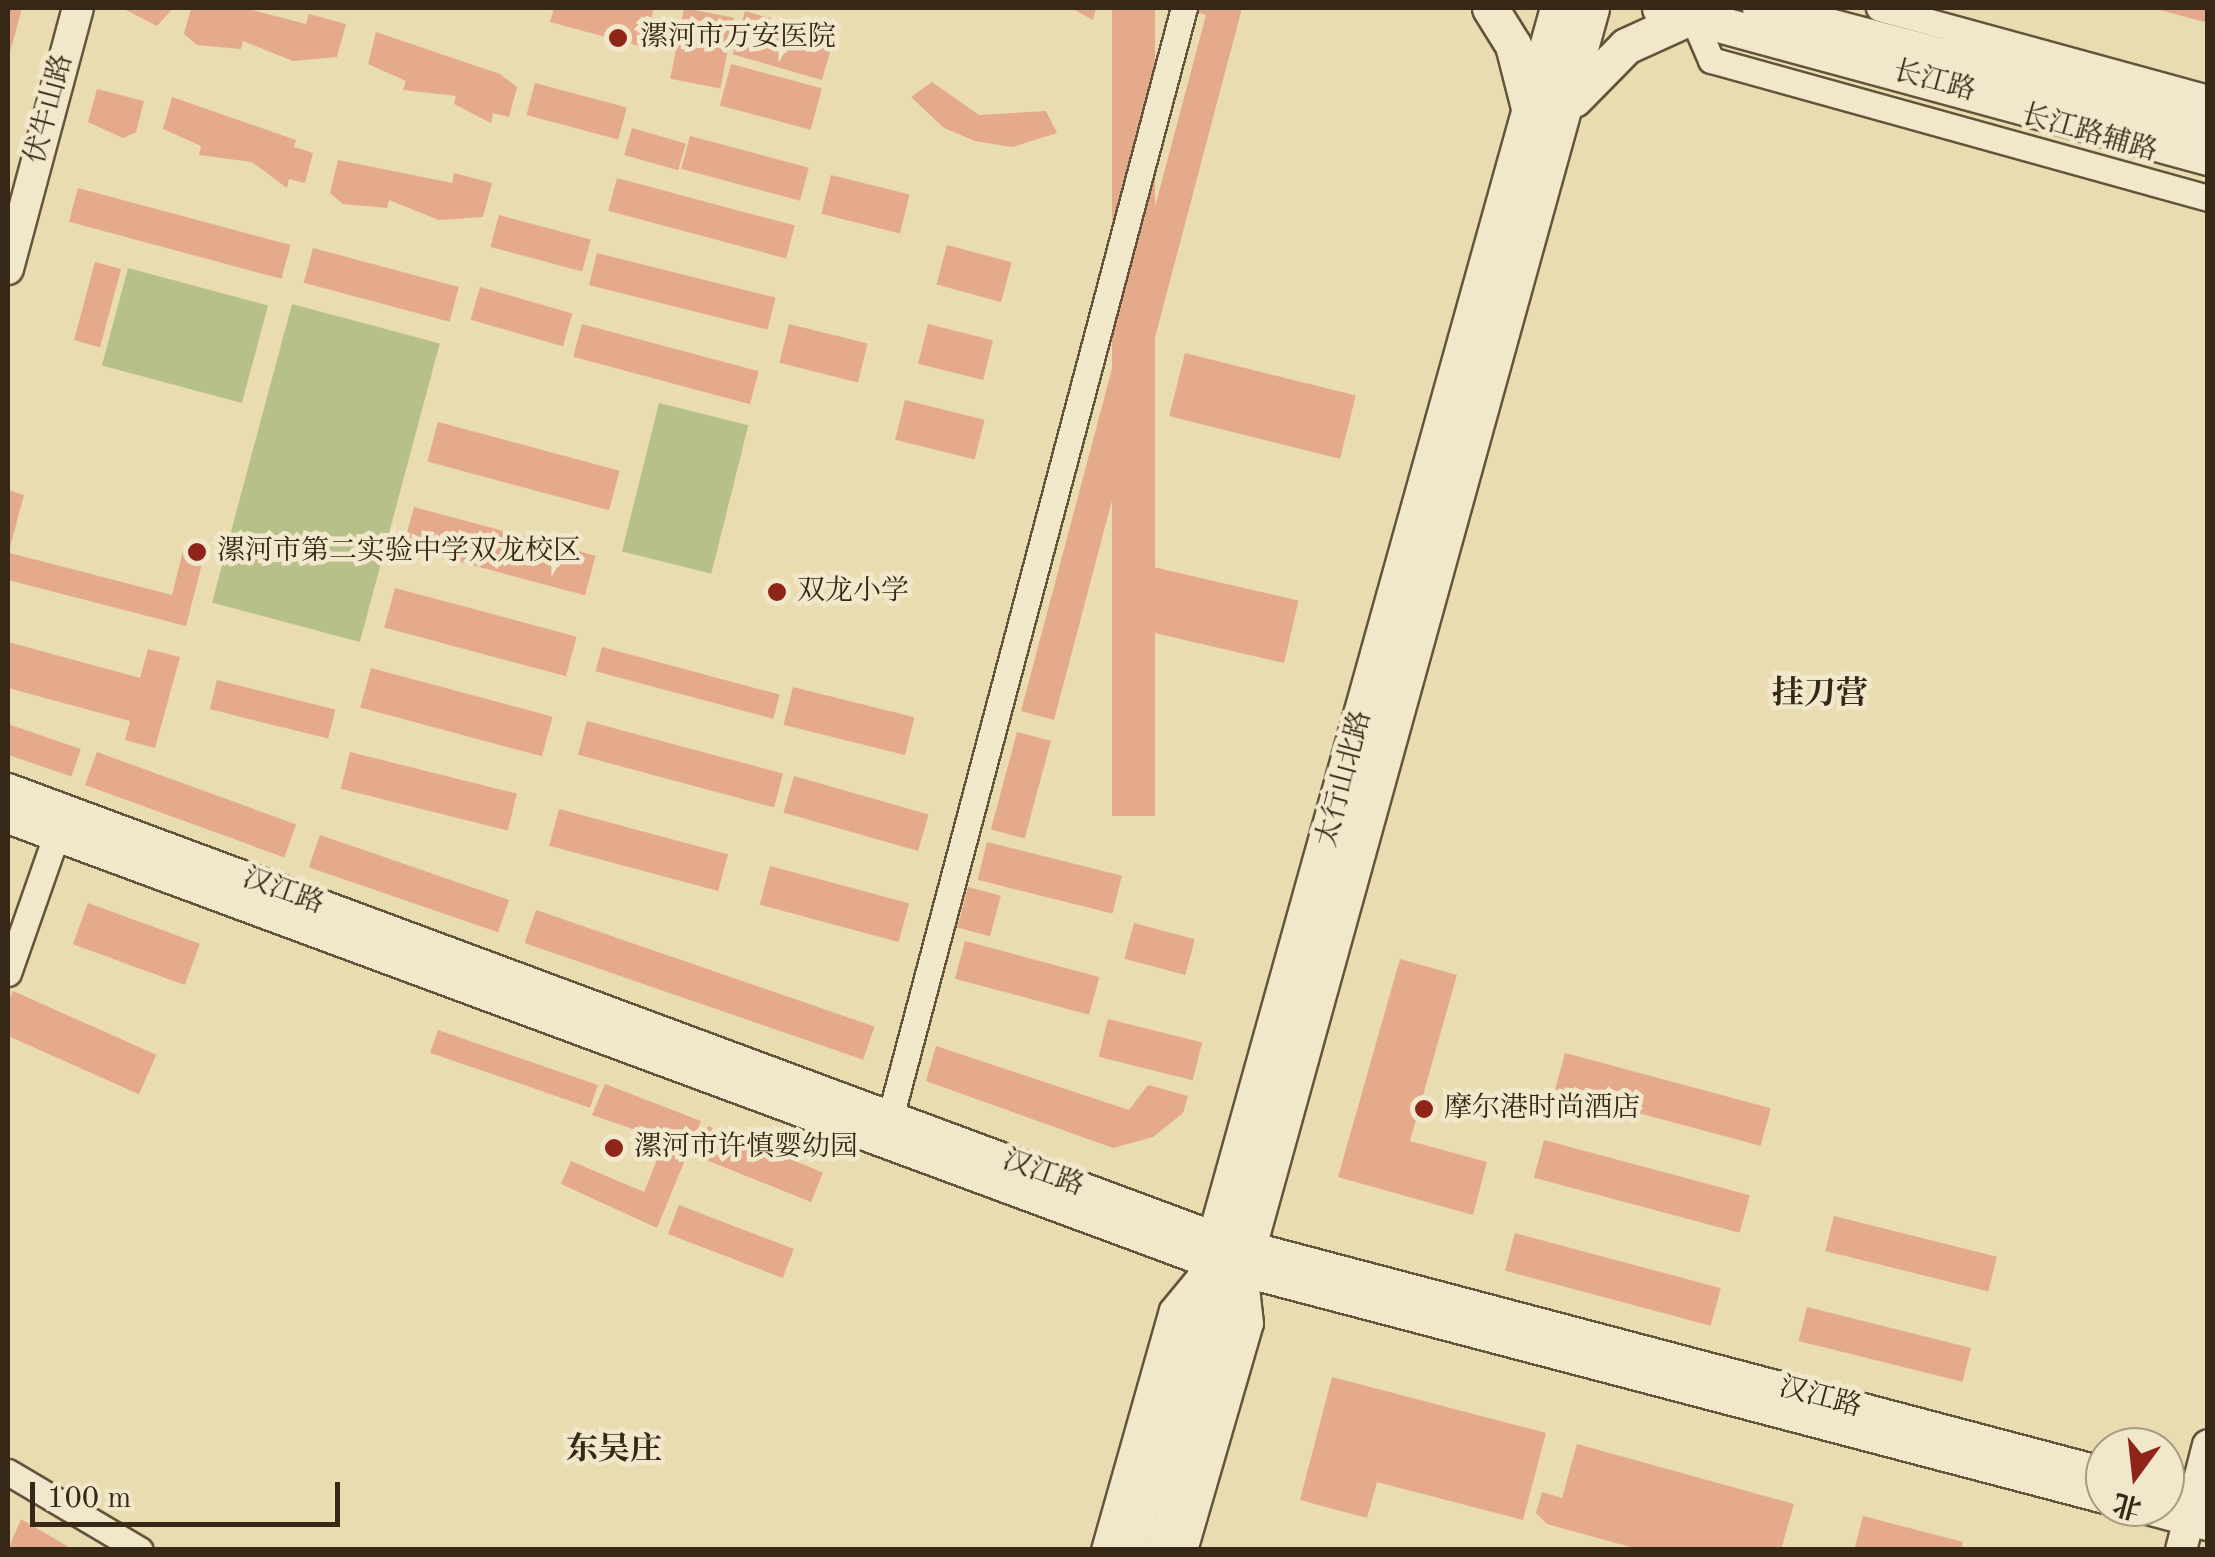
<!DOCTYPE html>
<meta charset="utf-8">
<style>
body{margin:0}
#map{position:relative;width:2215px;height:1557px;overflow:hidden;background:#e9dcb0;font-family:"Old Standard TT","Noto Serif SC",serif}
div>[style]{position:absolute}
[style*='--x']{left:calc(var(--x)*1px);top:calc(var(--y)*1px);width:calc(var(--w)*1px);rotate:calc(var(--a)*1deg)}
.green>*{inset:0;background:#b8c08a;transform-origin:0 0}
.building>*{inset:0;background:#e5a98b;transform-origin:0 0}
.roads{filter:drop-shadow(2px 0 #64543c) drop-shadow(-2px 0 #64543c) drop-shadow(0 2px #64543c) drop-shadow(0 -2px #64543c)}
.minor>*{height:25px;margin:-12.5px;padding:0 12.5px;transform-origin:12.5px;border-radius:12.5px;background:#f1e8cc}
.tertiary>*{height:30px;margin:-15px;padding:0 15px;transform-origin:15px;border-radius:15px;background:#f1e8cc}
.secondary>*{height:35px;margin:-17.5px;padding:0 17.5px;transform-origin:17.5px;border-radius:17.5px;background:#f1e8cc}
.dots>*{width:28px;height:28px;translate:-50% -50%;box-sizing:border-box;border:5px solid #f1e8cc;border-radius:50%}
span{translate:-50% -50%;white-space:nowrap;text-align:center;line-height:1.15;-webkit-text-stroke:9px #f1e8cc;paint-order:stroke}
.poi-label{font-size:28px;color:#372716}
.left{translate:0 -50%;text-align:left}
.street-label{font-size:28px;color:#372716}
.quarter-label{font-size:32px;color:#372716;font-weight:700}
.frame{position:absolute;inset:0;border:10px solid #372716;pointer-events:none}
.north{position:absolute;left:2085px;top:1427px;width:100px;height:100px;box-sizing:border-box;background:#f1e8cc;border:2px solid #a79b83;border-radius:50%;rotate:195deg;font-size:28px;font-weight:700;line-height:40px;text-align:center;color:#372716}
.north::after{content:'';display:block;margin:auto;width:35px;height:45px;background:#8f2418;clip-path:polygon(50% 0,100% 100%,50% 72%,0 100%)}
.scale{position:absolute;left:30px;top:1482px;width:310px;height:45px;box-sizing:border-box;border:5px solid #372716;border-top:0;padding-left:12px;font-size:30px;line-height:35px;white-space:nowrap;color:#372716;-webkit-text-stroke:8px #f1e8cc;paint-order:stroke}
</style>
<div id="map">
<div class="green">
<i style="left:128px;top:268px;width:145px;height:101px;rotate:15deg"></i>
<i style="left:292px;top:304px;width:153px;height:309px;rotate:15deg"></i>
<i style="left:659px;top:403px;width:92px;height:153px;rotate:14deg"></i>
</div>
<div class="building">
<i style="clip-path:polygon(8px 8px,22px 8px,9px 56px,8px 56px)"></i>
<i style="clip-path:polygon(122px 8px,173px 8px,157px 26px)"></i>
<i style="clip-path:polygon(191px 8px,244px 8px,306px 24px,309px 14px,346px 24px,337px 57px,293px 61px,243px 41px,241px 49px,197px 45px,184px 34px)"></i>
<i style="clip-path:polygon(554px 8px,654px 8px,643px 47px,550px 22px)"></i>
<i style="left:684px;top:8px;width:51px;height:72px;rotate:11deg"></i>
<i style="clip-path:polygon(1071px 8px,1096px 8px,1093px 20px)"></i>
<i style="left:1112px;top:8px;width:43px;height:808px"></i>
<i style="clip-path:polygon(1181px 8px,1242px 8px,1054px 720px,1021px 711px,1206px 15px)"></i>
<i style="clip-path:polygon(2157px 8px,2208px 8px,2208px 23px,2156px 9px)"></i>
<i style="left:745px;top:11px;width:93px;height:45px;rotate:16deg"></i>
<i style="clip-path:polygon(376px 32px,500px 74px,517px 87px,509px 117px,493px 113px,491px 123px,454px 104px,456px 96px,403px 90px,406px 81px,368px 64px)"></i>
<i style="left:731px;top:64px;width:94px;height:43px;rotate:15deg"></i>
<i style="clip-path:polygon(932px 82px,979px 115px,1046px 111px,1057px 133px,1012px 147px,975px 141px,944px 128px,911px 97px)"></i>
<i style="left:535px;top:83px;width:95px;height:33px;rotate:15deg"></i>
<i style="clip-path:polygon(97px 89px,144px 101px,136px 132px,123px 138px,88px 122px)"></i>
<i style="clip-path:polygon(172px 97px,296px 140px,294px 147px,313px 153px,305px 183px,289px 179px,287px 188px,252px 162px,199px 155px,201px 146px,163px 129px)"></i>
<i style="left:632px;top:128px;width:56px;height:28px;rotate:16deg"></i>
<i style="left:690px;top:136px;width:123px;height:34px;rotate:15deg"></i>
<i style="clip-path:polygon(338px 160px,452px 183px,454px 173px,492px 183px,483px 217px,439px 220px,389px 200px,387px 208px,343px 204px,330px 193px)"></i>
<i style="left:831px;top:175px;width:81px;height:40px;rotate:14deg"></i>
<i style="left:617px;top:178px;width:184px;height:34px;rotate:15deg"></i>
<i style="left:78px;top:188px;width:220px;height:35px;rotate:15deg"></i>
<i style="left:499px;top:215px;width:95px;height:33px;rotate:15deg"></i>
<i style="left:947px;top:245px;width:67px;height:41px;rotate:15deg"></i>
<i style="left:313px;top:248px;width:151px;height:36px;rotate:15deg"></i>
<i style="left:597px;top:253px;width:184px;height:33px;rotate:14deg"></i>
<i style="left:95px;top:262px;width:27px;height:81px;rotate:15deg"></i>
<i style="left:480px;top:287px;width:96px;height:34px;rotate:16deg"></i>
<i style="left:582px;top:324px;width:183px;height:34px;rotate:15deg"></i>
<i style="left:789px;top:324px;width:81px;height:40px;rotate:14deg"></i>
<i style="left:928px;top:324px;width:67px;height:41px;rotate:14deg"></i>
<i style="left:1185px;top:353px;width:176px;height:65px;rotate:14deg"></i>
<i style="left:905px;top:400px;width:82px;height:41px;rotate:14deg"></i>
<i style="left:438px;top:422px;width:188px;height:41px;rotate:15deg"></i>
<i style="clip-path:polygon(8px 490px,24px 495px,9px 551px,8px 551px)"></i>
<i style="left:414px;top:507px;width:188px;height:41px;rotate:15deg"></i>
<i style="clip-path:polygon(183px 551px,204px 556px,186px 626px,8px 580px,10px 553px,172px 595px)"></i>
<i style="left:1127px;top:561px;width:176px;height:64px;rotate:13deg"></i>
<i style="left:395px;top:588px;width:188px;height:41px;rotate:15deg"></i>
<i style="clip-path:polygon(8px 642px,140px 678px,148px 649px,180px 657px,155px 748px,125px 740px,130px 721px,8px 688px)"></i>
<i style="left:602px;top:647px;width:184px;height:25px;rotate:15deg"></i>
<i style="left:371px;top:668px;width:188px;height:41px;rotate:15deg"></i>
<i style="left:217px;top:680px;width:122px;height:30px;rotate:14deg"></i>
<i style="left:793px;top:687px;width:125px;height:39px;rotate:14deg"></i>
<i style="left:587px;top:721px;width:203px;height:35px;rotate:15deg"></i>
<i style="left:8px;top:724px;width:77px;height:29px;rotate:19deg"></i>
<i style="left:1017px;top:732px;width:35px;height:101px;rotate:15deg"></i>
<i style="left:97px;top:752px;width:212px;height:35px;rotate:20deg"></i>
<i style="left:350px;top:752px;width:172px;height:38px;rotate:14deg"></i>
<i style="left:794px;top:776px;width:140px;height:38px;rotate:16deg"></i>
<i style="left:559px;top:809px;width:175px;height:38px;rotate:15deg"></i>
<i style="left:320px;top:835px;width:200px;height:34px;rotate:19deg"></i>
<i style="left:987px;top:842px;width:139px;height:39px;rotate:14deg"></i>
<i style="left:770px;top:866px;width:144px;height:40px;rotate:15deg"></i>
<i style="left:968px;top:887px;width:34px;height:42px;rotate:15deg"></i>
<i style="left:88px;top:903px;width:119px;height:44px;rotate:20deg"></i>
<i style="left:536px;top:910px;width:358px;height:35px;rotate:19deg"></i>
<i style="left:1134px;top:923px;width:63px;height:37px;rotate:15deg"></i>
<i style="left:965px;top:941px;width:139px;height:39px;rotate:15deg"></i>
<i style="clip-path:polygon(1400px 959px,1457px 975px,1410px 1141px,1487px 1162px,1473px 1215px,1338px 1177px)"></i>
<i style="left:13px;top:991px;width:157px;height:43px;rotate:24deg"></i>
<i style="left:1108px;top:1019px;width:97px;height:39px;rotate:14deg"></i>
<i style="left:438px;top:1030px;width:169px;height:24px;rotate:19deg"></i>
<i style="clip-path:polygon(936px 1046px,1129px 1110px,1148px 1085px,1188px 1096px,1183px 1113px,1153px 1137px,1113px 1148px,926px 1081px)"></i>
<i style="left:1565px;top:1053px;width:213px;height:39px;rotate:15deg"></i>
<i style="clip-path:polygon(605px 1084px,701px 1121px,657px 1228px,561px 1184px,571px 1161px,644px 1192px,665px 1140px,592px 1115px)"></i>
<i style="left:708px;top:1126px;width:124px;height:32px;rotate:22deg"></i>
<i style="left:1544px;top:1140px;width:213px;height:39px;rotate:15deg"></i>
<i style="left:679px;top:1205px;width:123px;height:31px;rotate:21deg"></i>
<i style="left:1834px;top:1216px;width:168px;height:36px;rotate:14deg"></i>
<i style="left:1515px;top:1233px;width:213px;height:39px;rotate:15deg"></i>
<i style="left:1807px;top:1307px;width:169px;height:35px;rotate:14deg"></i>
<i style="clip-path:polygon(1332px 1377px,1546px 1433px,1523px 1520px,1377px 1482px,1367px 1518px,1300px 1500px)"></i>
<i style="clip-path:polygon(1577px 1444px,1794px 1504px,1781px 1550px,1641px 1550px,1547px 1524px,1536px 1513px,1542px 1492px,1562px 1498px)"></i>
<i style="clip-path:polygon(1863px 1516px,1963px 1542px,1961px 1550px,1855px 1547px)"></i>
<i style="clip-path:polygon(21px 1519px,74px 1550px,8px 1550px)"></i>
</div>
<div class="roads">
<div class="minor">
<i style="--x:1879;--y:8;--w:341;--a:15.3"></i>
<i style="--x:1692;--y:16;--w:48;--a:66.6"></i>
<i style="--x:1711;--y:60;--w:516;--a:15.52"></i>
<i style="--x:8;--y:973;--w:145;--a:-70.7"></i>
<i style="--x:890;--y:1118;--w:1148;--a:-75.17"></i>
<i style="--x:8;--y:1472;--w:153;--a:30.6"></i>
<i style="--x:1104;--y:1550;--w:249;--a:-74.2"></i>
<i style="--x:1172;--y:1310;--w:45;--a:-50.4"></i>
<i style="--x:1184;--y:1550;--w:236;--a:-73.8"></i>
<i style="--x:1250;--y:1323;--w:44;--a:-96.5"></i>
</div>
<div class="tertiary">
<i style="--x:8;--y:269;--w:270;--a:-75"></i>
<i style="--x:8;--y:789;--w:1292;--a:20.38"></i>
<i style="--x:1219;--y:1239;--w:916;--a:14.79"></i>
<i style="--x:8;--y:818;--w:1283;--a:20.3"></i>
<i style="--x:1211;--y:1263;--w:924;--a:14.73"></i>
<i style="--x:2165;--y:1488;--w:45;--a:15.6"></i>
<i style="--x:2140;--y:1507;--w:70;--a:14.8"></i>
<i style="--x:2181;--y:1550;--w:108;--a:-75.6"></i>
</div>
<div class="secondary">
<i style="--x:1490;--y:8;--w:44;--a:58.1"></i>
<i style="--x:1513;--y:45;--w:65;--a:75.7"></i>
<i style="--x:1660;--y:8;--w:568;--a:15.21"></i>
<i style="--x:1760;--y:8;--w:463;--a:14.8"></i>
<i style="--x:1574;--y:99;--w:74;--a:-45.5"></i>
<i style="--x:1626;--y:46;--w:72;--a:-24.4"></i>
<i style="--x:1128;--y:1550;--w:1601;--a:-74.42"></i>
<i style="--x:1164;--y:1550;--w:1600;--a:-74.52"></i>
</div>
</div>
<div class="dots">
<i style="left:618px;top:38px;background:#8f2418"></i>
<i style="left:197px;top:552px;background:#8f2418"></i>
<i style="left:777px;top:592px;background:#8f2418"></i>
<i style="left:1424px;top:1109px;background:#8f2418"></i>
<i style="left:614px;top:1148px;background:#8f2418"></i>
</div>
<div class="poi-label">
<span class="left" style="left:640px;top:38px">漯河市万安医院</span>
<span class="left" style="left:217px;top:552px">漯河市第二实验中学双龙校区</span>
<span class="left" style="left:797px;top:592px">双龙小学</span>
<span class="left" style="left:1444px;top:1109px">摩尔港时尚酒店</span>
<span class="left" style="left:634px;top:1148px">漯河市许慎婴幼园</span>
</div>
<div class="street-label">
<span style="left:1934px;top:82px;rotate:15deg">长江路</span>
<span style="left:50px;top:109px;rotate:-75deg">伏牛山路</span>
<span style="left:2089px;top:134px;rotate:16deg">长江路辅路</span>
<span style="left:1345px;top:779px;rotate:-75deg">太行山北路</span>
<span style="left:283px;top:892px;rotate:20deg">汉江路</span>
<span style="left:1043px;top:1174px;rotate:20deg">汉江路</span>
<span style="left:1820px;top:1398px;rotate:15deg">汉江路</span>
</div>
<div class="quarter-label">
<span style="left:1820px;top:695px">挂刀营</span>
<span style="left:614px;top:1451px">东吴庄</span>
</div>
<div class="frame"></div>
<div class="north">北</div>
<div class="scale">100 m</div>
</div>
